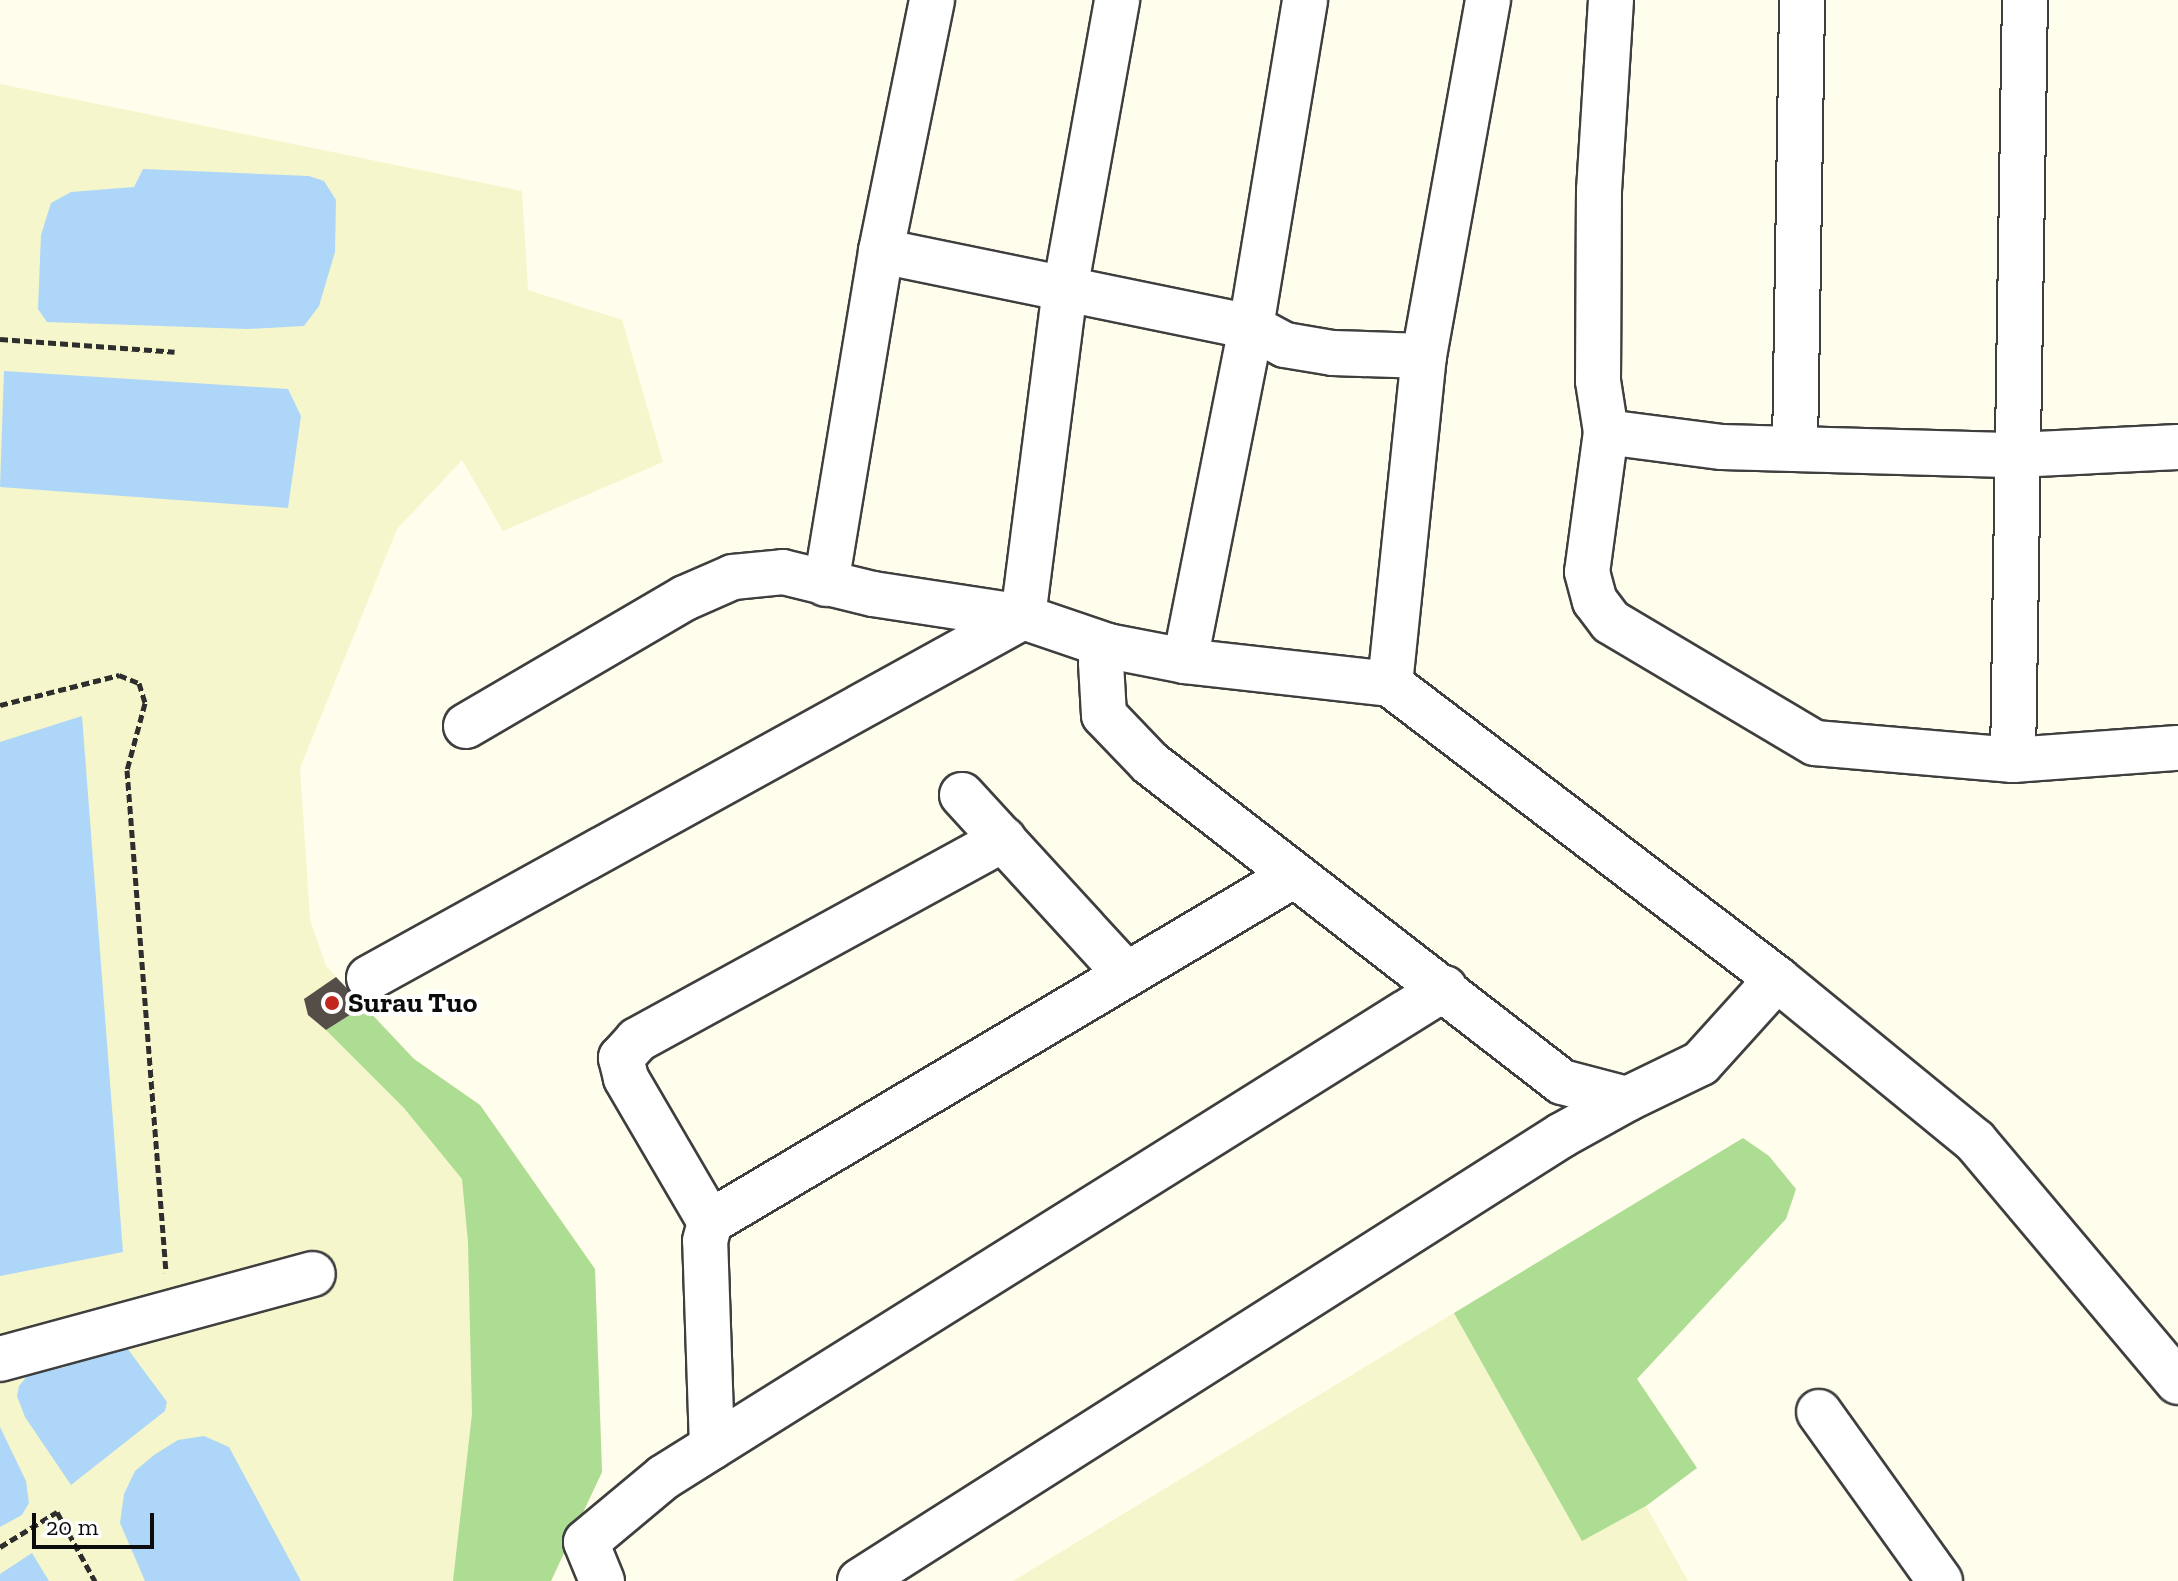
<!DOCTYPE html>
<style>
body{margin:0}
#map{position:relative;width:2178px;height:1581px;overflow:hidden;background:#fffdeb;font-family:"Zilla Slab",serif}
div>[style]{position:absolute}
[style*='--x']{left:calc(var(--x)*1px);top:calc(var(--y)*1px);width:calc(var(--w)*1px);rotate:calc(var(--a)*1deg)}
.farmland>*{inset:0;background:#f5f6cb}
.forest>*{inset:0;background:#addc93}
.water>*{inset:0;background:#aed6f8}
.building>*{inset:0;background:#554e48}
.path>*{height:5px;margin-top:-2.5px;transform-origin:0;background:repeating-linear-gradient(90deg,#2e2e2e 0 8px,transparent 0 12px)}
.roads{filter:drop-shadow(2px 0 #3f3f3f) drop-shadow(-2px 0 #3f3f3f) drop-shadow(0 2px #3f3f3f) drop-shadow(0 -2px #3f3f3f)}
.minor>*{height:44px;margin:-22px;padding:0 22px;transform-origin:22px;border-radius:22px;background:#fff}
.dots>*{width:22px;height:22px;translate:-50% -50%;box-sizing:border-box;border:4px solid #fff;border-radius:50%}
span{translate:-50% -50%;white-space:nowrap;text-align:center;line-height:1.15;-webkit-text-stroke:8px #fff;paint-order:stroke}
.poi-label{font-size:28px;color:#0c0c0c;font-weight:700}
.left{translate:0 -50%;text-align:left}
.scale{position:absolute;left:32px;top:1513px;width:122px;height:36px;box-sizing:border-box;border:4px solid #0c0c0c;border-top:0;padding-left:10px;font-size:24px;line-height:28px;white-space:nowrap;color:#0c0c0c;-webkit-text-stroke:6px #fff;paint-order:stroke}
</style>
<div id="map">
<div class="farmland">
<i style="clip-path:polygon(0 84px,522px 191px,528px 290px,622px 320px,663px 462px,503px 531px,462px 460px,397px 529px,300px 768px,310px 920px,326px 966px,414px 1059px,480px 1105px,595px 1269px,602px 1472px,551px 1581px,0 1581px)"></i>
<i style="clip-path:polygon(1454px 1313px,1582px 1540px,1646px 1506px,1688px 1581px,1013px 1581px)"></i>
</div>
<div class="forest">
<i style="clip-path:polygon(364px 1006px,414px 1059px,480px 1105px,595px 1269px,602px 1472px,551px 1581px,453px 1581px,472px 1414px,468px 1242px,462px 1179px,404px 1108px,326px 1030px)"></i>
<i style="clip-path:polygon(1743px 1138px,1769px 1156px,1796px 1189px,1786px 1219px,1637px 1379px,1697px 1468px,1646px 1506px,1582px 1541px,1454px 1313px)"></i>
</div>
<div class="water">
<i style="clip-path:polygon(143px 169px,309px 176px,324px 181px,336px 200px,335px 252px,319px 306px,304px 326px,247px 329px,47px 322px,38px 309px,41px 235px,51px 203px,71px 192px,134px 187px)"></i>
<i style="clip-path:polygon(4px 371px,288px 389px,301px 416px,288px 508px,0 487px)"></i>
<i style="clip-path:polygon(82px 716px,123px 1252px,0 1276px,0 742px)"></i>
<i style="clip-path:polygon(117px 1344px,127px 1348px,167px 1402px,165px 1411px,71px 1485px,25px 1417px,17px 1396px,19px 1386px,28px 1375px,65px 1367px)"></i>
<i style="clip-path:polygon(0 1427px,26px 1481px,29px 1503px,22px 1515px,0 1527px)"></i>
<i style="clip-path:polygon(204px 1436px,229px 1447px,301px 1581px,145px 1581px,120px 1523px,124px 1494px,135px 1471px,154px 1455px,178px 1440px)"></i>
<i style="clip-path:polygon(32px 1553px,49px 1581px,0 1581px,0 1574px)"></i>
</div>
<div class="building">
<i style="clip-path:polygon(336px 977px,364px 1006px,326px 1030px,308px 1015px,304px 999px)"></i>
</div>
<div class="path">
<i style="--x:0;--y:339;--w:175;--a:4.2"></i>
<i style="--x:0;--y:705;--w:123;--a:-14.1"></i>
<i style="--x:119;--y:675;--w:22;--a:22"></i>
<i style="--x:139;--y:683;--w:21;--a:73"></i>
<i style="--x:145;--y:703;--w:69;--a:105"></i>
<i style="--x:127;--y:770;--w:504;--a:85.56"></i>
<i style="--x:0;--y:1547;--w:67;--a:-31.6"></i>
<i style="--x:57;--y:1512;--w:79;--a:61.2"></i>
</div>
<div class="roads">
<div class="minor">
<i style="--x:1611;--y:0;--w:190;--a:93.6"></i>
<i style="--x:1599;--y:190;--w:191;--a:90.3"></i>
<i style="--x:1598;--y:381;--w:52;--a:81.1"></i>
<i style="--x:1606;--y:432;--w:141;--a:97.7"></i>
<i style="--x:1587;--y:572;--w:30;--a:75"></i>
<i style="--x:1595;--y:601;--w:26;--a:53"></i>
<i style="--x:1611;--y:622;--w:237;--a:30.7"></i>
<i style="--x:1815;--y:743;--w:199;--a:4.9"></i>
<i style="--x:2013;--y:760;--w:165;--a:-4.2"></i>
<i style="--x:881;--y:251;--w:378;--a:11.6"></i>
<i style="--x:1251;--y:327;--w:38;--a:28"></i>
<i style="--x:1285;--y:345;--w:49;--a:9.5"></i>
<i style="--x:1333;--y:353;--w:91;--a:1.9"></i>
<i style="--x:1606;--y:432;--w:117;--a:7.4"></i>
<i style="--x:1722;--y:447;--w:294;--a:1.6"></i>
<i style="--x:2016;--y:455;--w:162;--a:-2.8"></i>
<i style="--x:1795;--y:449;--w:449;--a:-89.1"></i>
<i style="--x:826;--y:584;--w:338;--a:-80.6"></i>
<i style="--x:881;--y:251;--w:256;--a:-78.5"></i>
<i style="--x:1108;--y:646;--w:18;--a:112"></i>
<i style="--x:1101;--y:663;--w:52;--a:86.7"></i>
<i style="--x:1104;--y:715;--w:66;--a:46.2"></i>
<i style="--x:1150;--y:763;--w:521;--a:37.75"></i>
<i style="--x:1562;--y:1082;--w:67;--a:14.7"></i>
<i style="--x:1627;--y:1099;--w:82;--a:-25.9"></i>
<i style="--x:1701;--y:1063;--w:113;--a:-47.9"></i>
<i style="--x:1185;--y:661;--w:340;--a:-78.8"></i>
<i style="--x:1251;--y:327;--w:331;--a:-80.6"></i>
<i style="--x:1390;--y:684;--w:330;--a:-84.1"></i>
<i style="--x:1424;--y:356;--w:362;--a:-79.8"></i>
<i style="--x:466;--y:726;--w:254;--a:-30.3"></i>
<i style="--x:685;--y:598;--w:52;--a:-23.6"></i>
<i style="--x:733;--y:577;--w:50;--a:-5.7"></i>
<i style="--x:783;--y:572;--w:93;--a:13.7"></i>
<i style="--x:873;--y:594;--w:152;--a:8.7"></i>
<i style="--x:1023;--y:617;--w:90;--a:18.8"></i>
<i style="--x:1108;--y:646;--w:78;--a:11"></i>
<i style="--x:1185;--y:661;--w:206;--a:6.4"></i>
<i style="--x:1390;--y:684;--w:487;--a:37.3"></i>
<i style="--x:1777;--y:979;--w:256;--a:39.3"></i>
<i style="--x:1975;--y:1141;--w:315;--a:49.9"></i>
<i style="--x:2013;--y:760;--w:760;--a:-89.1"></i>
<i style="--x:962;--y:795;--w:240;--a:47.5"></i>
<i style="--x:369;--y:978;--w:747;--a:-28.9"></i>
<i style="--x:1023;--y:617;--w:330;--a:-82.7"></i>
<i style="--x:1065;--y:290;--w:295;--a:-79.8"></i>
<i style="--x:710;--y:1222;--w:167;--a:-120.3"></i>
<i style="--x:626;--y:1078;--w:21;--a:-104"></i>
<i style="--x:621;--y:1058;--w:24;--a:-48"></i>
<i style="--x:637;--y:1040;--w:418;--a:-28.7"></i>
<i style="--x:0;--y:1359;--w:324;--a:-15.2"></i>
<i style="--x:1819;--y:1412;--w:208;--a:54.4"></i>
<i style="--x:712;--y:1447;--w:206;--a:-91.9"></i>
<i style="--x:705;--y:1241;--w:20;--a:-75"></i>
<i style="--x:710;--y:1222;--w:676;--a:-30.7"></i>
<i style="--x:602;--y:1581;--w:42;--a:-112.3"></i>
<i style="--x:586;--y:1542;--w:102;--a:-39.8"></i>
<i style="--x:664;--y:1477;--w:921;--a:-32.05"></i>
<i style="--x:860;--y:1581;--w:832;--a:-32.43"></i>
<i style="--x:1562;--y:1135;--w:74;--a:-29"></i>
</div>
</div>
<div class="dots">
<i style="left:332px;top:1003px;background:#c1271f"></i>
</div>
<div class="poi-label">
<span class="left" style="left:348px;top:1003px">Surau Tuo</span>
</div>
<div class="scale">20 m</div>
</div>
